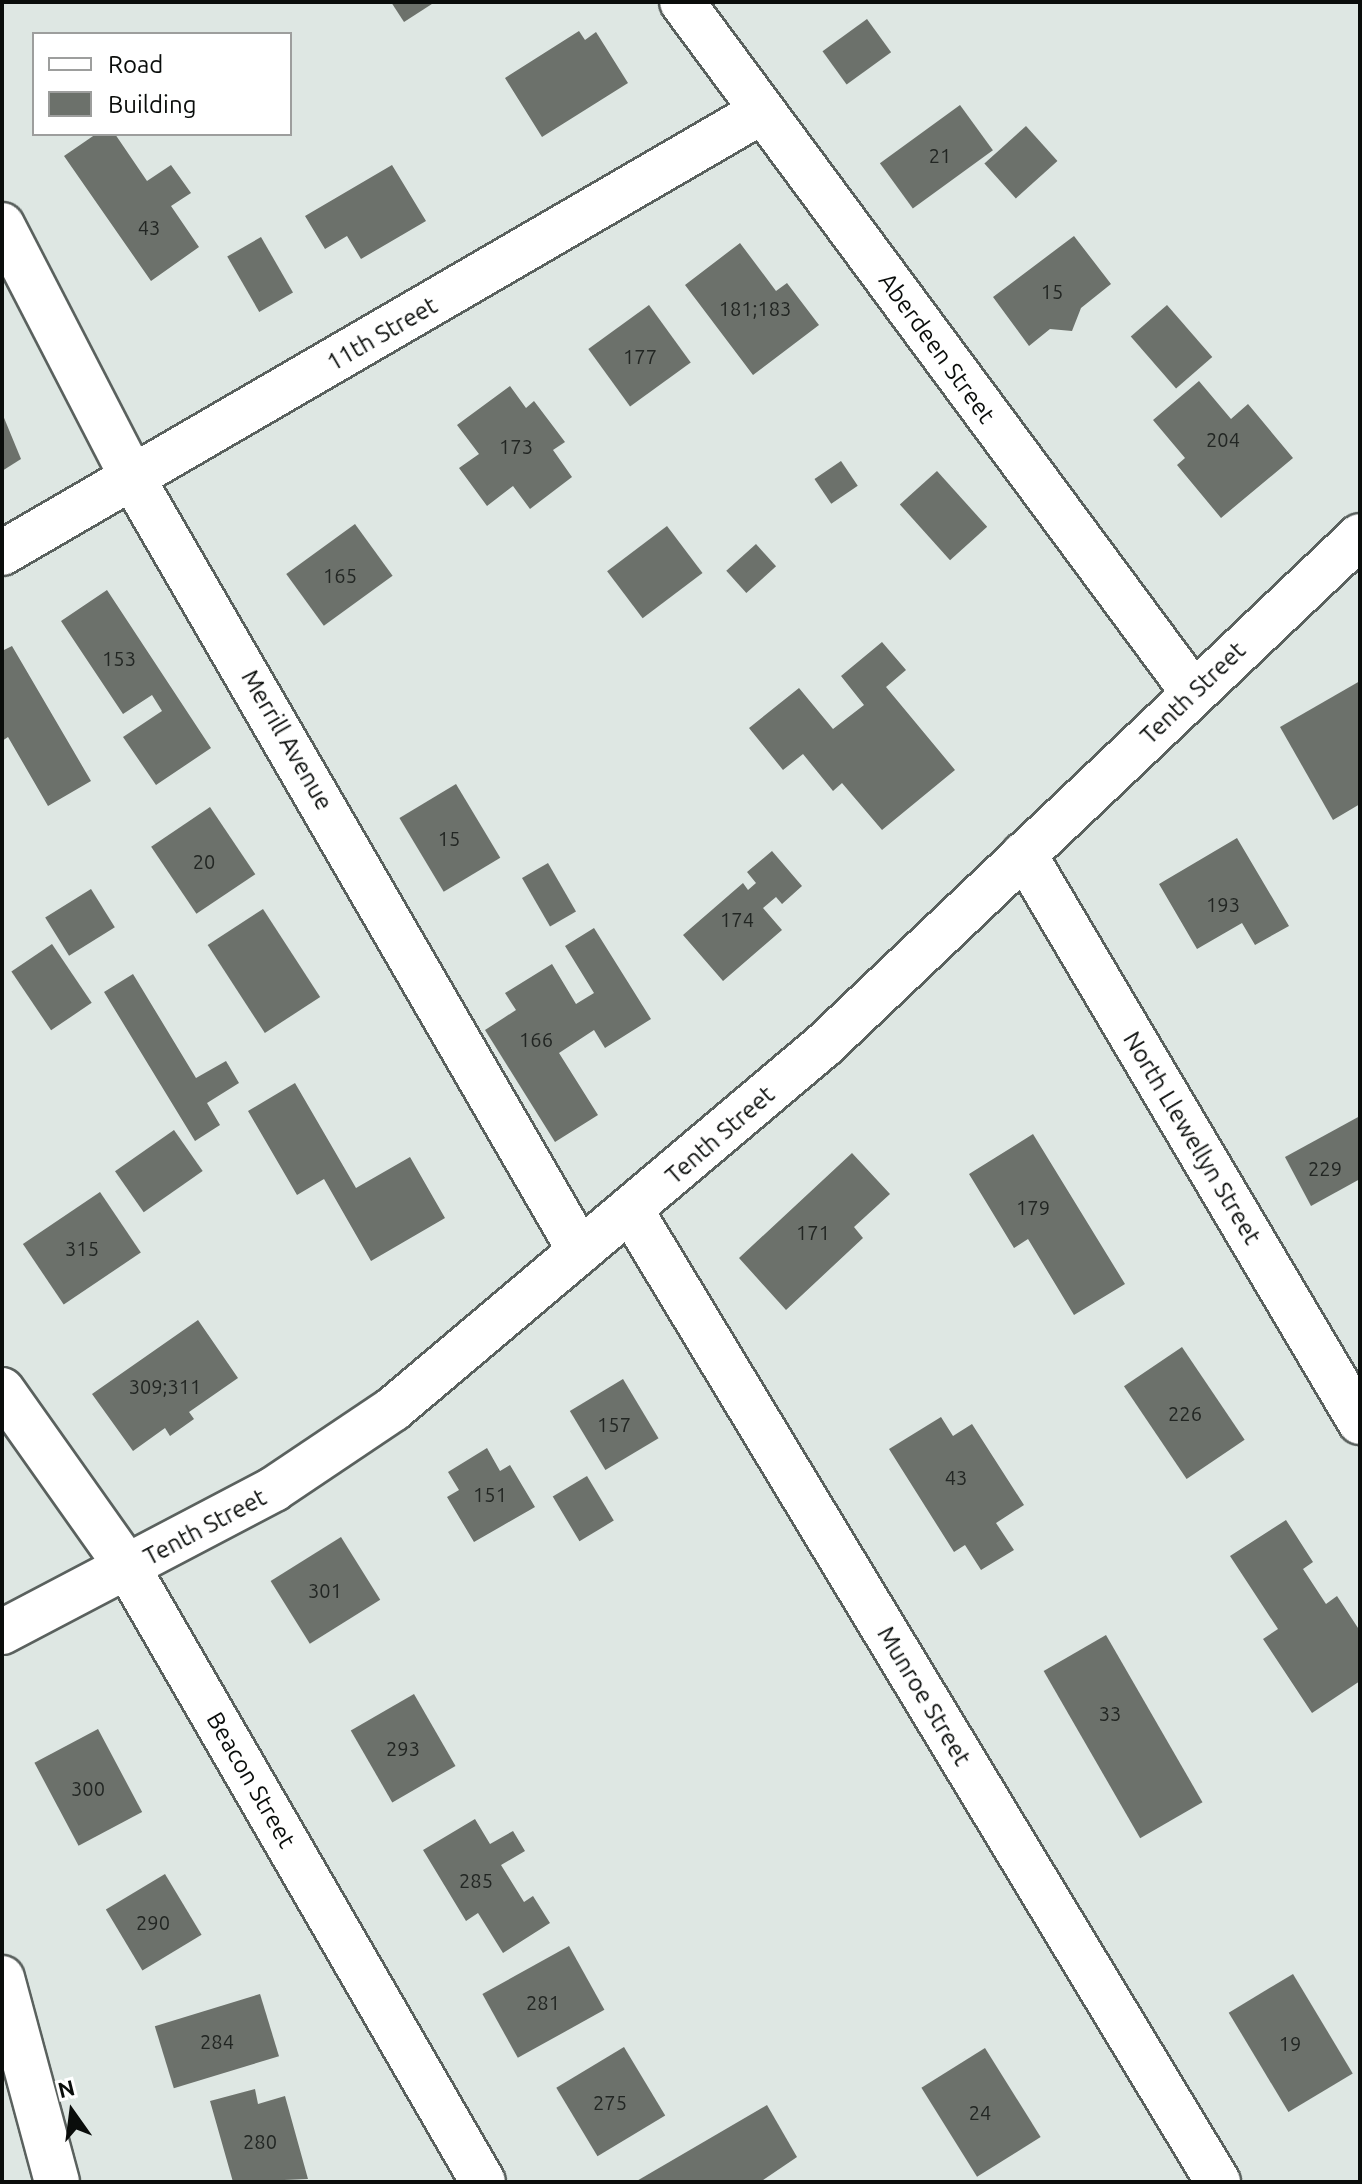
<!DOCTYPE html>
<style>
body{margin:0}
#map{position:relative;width:1362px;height:2184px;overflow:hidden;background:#dee7e3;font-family:Ubuntu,sans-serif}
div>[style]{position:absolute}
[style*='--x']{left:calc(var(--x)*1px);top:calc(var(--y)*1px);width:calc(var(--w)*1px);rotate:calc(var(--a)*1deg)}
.building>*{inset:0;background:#6c716b;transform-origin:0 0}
.roads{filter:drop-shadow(2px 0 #5a615e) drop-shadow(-2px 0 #5a615e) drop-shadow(0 2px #5a615e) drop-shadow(0 -2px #5a615e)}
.minor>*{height:44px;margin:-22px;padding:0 22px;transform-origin:22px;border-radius:22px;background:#fff}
.tertiary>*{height:44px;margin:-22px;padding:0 22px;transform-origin:22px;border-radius:22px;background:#fff}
span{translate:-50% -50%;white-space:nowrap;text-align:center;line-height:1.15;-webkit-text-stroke:6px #fff;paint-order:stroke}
.number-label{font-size:20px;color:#222623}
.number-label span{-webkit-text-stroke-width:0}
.street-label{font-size:24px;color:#0a0d0b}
.frame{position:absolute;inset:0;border:4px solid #0a0d0b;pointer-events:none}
.legend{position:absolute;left:32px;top:32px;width:260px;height:104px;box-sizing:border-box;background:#fff;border:2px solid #9d9e9d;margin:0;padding:10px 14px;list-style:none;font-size:24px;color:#0a0d0b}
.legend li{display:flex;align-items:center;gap:16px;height:40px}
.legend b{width:40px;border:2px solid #9d9e9d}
.north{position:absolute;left:32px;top:2072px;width:80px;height:80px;-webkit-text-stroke:6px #fff;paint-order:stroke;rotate:346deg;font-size:22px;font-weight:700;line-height:32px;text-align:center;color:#0a0d0b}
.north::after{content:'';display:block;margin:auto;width:28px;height:36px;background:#0a0d0b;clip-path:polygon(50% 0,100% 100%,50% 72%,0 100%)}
</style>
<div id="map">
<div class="building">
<i style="clip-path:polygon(391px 2px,435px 2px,404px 22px)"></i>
<i style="left:867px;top:19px;width:41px;height:55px;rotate:54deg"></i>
<i style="clip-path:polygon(579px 31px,585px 40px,596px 32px,628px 83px,542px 137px,505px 78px)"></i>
<i style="left:960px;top:105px;width:56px;height:99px;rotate:54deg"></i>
<i style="left:1026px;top:126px;width:47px;height:56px;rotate:48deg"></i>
<i style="clip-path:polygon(96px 134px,115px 134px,147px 181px,171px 165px,191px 193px,171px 206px,199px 247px,151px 281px,64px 156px)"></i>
<i style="clip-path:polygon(392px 165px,426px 221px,361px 259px,347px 236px,325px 249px,305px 216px)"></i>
<i style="clip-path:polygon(1074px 236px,1111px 284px,1081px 308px,1072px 331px,1050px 329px,1029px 346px,993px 297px)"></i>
<i style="left:261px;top:237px;width:64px;height:39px;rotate:60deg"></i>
<i style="clip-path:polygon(740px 243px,776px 291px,787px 283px,819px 325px,753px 375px,685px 285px)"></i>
<i style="left:649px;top:305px;width:71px;height:75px;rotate:54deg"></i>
<i style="left:1167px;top:305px;width:69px;height:48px;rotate:49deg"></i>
<i style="clip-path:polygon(1199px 381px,1231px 419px,1248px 404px,1293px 458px,1221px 518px,1177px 465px,1185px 458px,1153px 420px)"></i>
<i style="clip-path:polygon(510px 386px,526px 408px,534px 401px,565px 442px,553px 450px,572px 477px,530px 509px,513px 486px,487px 506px,459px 468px,479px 454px,457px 425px)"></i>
<i style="clip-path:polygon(2px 413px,21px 459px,2px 471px)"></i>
<i style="left:841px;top:461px;width:30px;height:32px;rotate:56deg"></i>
<i style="left:937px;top:471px;width:75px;height:50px;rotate:48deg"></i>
<i style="left:355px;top:524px;width:64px;height:85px;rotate:54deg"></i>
<i style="left:667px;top:526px;width:59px;height:75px;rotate:53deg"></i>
<i style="left:756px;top:544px;width:30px;height:40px;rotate:48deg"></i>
<i style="clip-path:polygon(107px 590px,211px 748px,156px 785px,123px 737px,162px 711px,152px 695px,123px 714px,61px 621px)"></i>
<i style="clip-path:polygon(882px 642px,906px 670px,886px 687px,955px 770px,882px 830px,842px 783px,833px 791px,803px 754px,783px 770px,749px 728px,799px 688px,833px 729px,864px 705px,841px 676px)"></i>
<i style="clip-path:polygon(12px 646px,91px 781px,48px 806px,8px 737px,2px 741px,2px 651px)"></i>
<i style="clip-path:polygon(1360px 681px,1360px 804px,1333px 820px,1280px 727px)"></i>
<i style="left:456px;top:784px;width:86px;height:66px;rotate:59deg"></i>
<i style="left:210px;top:807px;width:81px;height:71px;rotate:56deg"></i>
<i style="clip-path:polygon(1237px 838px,1289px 926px,1255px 945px,1242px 923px,1197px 949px,1159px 884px)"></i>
<i style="clip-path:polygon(772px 851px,802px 886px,782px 904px,776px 897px,763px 908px,782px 930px,723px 981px,683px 935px,743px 883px,748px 890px,756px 883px,747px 872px)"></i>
<i style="left:548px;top:863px;width:56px;height:30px;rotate:60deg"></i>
<i style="left:91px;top:889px;width:45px;height:54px;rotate:58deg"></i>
<i style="left:263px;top:909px;width:105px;height:66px;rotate:57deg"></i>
<i style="clip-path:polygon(594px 928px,651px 1019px,605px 1048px,594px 1030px,559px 1053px,598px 1115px,555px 1142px,485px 1030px,516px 1010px,505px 993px,552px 964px,576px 1004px,594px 993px,565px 946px)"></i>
<i style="left:52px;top:944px;width:71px;height:49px;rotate:56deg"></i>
<i style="clip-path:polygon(133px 974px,196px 1078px,226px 1061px,239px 1083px,207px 1103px,220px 1125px,195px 1141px,104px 992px)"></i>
<i style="clip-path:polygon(295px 1083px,356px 1188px,410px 1157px,445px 1218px,371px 1261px,324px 1179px,297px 1195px,248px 1111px)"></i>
<i style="clip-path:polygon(1360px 1116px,1360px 1179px,1311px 1206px,1285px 1157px)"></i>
<i style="left:174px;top:1130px;width:50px;height:72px;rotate:55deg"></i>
<i style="clip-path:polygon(1033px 1134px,1125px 1284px,1074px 1315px,1028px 1239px,1014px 1248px,969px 1174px)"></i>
<i style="clip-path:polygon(852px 1153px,890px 1194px,854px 1227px,863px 1238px,786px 1310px,739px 1258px)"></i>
<i style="left:100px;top:1192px;width:73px;height:93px;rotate:56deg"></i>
<i style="clip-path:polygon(198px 1320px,238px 1378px,189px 1412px,194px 1419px,170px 1436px,165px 1428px,133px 1451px,92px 1394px)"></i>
<i style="left:1182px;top:1347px;width:112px;height:70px;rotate:56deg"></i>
<i style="left:623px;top:1379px;width:69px;height:62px;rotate:59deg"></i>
<i style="clip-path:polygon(941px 1417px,953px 1436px,972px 1424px,1024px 1505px,996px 1523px,1014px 1550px,981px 1570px,965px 1545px,954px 1552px,889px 1449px)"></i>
<i style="clip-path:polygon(487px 1448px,500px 1471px,510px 1465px,535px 1507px,474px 1542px,447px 1497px,459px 1490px,448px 1472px)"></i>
<i style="left:587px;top:1476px;width:52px;height:40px;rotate:59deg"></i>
<i style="clip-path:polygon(1286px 1520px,1313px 1562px,1303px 1569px,1326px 1604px,1337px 1596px,1360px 1631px,1360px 1681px,1312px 1713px,1263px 1639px,1278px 1629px,1230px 1556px)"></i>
<i style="left:341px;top:1537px;width:74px;height:83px;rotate:58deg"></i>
<i style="left:1106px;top:1635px;width:193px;height:72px;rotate:60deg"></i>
<i style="left:414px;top:1694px;width:83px;height:73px;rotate:60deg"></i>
<i style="left:98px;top:1729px;width:94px;height:72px;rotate:62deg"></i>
<i style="clip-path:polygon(475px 1819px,490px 1844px,513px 1831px,525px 1851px,501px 1865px,524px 1902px,533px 1896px,550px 1923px,503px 1953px,478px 1913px,466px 1921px,423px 1850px)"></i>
<i style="left:165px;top:1874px;width:71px;height:69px;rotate:59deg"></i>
<i style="left:569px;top:1946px;width:73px;height:99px;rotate:61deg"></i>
<i style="left:1293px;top:1974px;width:116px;height:75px;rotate:59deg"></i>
<i style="left:260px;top:1994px;width:65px;height:110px;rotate:73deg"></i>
<i style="left:624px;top:2047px;width:80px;height:79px;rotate:59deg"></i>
<i style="left:985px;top:2048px;width:105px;height:75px;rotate:58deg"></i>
<i style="clip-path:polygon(255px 2089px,258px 2104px,285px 2096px,308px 2179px,233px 2182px,210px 2101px)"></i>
<i style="clip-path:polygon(767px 2105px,797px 2157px,760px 2182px,635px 2182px)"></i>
</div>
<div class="roads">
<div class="minor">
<i style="--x:682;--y:2;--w:859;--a:53.48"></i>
<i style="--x:2;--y:225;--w:286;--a:62.7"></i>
<i style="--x:133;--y:479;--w:892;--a:59.93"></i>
<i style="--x:2;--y:553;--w:878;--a:-30.16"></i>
<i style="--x:1024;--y:854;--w:660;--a:59.39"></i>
<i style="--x:630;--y:1209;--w:1137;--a:58.85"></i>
<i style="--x:128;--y:1568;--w:709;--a:59.96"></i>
<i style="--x:2;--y:1978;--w:211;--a:74.9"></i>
</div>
<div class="tertiary">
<i style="--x:2;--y:1390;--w:218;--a:54.7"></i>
<i style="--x:2;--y:1632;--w:307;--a:-27.7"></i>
<i style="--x:274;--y:1489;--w:143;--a:-33.9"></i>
<i style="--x:393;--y:1409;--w:564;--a:-40.18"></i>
<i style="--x:824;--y:1045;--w:739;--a:-43.52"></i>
</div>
</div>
<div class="number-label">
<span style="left:940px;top:155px">21</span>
<span style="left:149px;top:227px">43</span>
<span style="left:1052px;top:291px">15</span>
<span style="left:755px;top:308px">181;183</span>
<span style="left:640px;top:356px">177</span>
<span style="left:1223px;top:439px">204</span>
<span style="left:516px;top:446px">173</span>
<span style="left:340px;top:575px">165</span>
<span style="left:119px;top:658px">153</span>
<span style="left:449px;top:838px">15</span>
<span style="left:204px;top:861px">20</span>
<span style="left:1223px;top:904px">193</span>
<span style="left:737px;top:919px">174</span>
<span style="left:536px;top:1039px">166</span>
<span style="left:1325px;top:1168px">229</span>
<span style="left:1033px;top:1207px">179</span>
<span style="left:813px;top:1232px">171</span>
<span style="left:82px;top:1248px">315</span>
<span style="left:165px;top:1386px">309;311</span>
<span style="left:1185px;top:1413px">226</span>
<span style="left:614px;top:1424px">157</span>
<span style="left:956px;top:1477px">43</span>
<span style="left:490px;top:1494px">151</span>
<span style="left:325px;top:1590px">301</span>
<span style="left:1110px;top:1713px">33</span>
<span style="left:403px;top:1748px">293</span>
<span style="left:88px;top:1788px">300</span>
<span style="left:476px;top:1880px">285</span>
<span style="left:153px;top:1922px">290</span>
<span style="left:543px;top:2002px">281</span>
<span style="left:217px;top:2041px">284</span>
<span style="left:1290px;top:2043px">19</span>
<span style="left:610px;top:2102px">275</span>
<span style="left:980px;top:2112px">24</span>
<span style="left:260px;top:2141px">280</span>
</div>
<div class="street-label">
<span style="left:382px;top:334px;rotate:-30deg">11th Street</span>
<span style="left:937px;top:348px;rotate:54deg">Aberdeen Street</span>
<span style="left:1193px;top:693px;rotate:-44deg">Tenth Street</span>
<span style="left:287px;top:740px;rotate:60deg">Merrill Avenue</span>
<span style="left:720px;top:1135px;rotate:-41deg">Tenth Street</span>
<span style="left:1192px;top:1138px;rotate:59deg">North Llewellyn Street</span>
<span style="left:205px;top:1527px;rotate:-28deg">Tenth Street</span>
<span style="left:924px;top:1696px;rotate:59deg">Munroe Street</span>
<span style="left:251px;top:1780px;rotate:60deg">Beacon Street</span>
</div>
<div class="frame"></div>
<ul class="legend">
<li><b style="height:10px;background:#fff"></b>Road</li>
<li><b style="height:22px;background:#6c716b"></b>Building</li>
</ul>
<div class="north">N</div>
</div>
